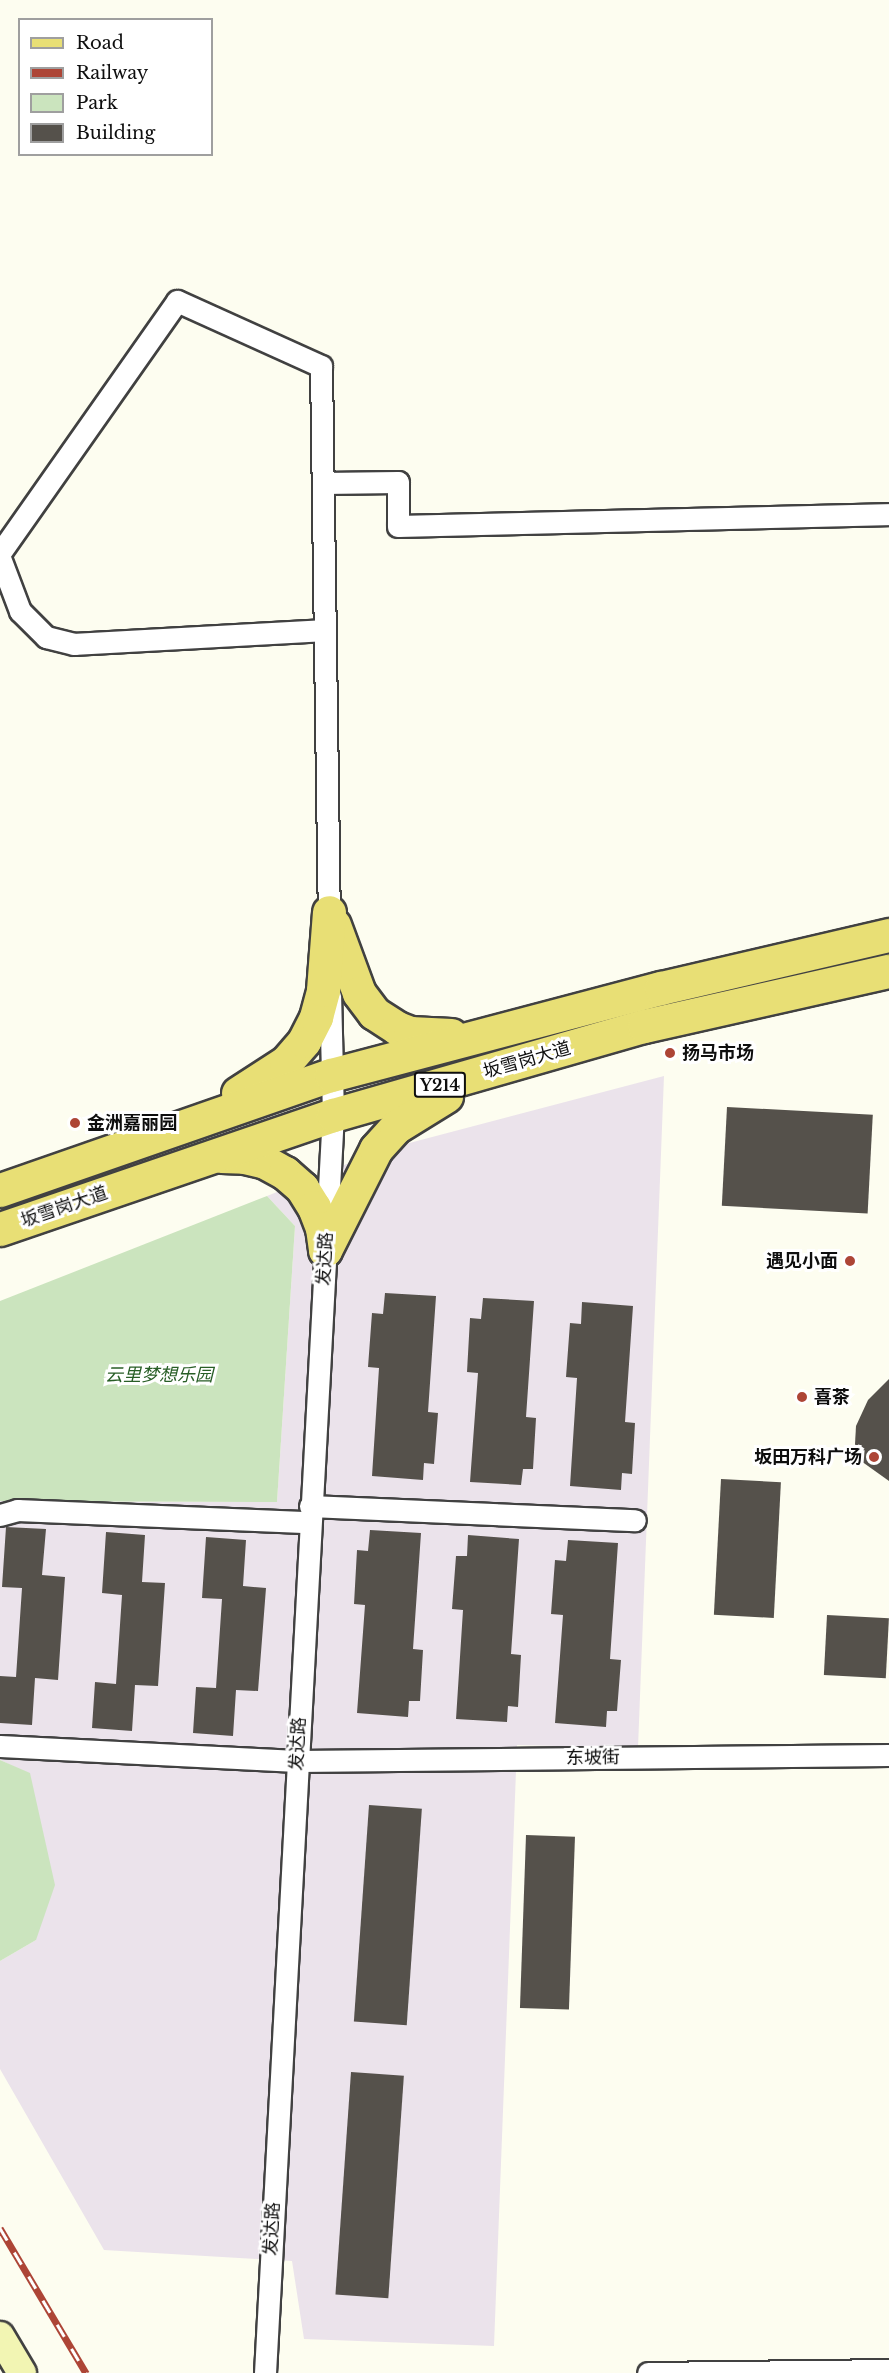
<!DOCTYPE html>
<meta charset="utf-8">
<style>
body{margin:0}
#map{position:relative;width:889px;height:2373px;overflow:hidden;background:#fdfdf0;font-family:"Libre Baskerville","Noto Sans SC",serif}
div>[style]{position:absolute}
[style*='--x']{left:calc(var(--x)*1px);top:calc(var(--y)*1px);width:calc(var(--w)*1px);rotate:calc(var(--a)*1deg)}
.industrial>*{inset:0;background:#ebe3eb}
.green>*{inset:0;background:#cbe4be}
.building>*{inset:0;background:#55514b;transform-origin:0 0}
.roads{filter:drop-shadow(2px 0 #414141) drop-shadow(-2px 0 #414141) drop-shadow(0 2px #414141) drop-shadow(0 -2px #414141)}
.street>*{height:21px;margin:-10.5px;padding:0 10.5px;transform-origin:10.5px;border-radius:10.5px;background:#fff}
.secondary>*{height:28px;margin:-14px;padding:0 14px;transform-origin:14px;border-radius:14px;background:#f2f5b3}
.primary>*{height:33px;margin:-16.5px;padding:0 16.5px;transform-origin:16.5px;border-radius:16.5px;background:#e8df75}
.rail>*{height:7px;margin-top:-3.5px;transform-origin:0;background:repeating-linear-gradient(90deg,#fff 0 14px,#ad4536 0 28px);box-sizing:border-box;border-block:2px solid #ad4536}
.dots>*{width:16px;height:16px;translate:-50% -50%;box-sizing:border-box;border:3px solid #fff;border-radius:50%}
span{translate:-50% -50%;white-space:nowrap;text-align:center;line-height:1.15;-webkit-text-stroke:6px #fff;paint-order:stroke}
.shield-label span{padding:2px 4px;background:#fff;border:2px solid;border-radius:4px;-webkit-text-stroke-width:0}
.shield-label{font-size:16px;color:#0e0e0e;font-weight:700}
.poi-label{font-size:18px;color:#0e0e0e;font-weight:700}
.left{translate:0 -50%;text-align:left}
.right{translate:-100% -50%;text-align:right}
.street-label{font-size:18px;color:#0e0e0e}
.park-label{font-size:18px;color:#285e26;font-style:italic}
.legend{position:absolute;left:18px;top:18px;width:195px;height:138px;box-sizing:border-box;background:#fff;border:2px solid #9f9f9f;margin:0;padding:8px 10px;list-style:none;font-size:18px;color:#0e0e0e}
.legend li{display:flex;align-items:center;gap:12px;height:30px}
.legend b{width:30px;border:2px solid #9f9f9f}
</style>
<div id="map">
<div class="industrial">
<i style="clip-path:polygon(664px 1076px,638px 1748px,517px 1745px,494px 2346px,304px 2339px,292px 2261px,104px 2250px,0 2069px,0 1961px,36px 1940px,30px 1774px,0 1760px,0 1501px,277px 1502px,295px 1226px,267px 1196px,379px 1151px)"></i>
</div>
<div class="green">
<i style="clip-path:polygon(267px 1196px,295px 1226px,277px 1502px,0 1501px,0 1301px)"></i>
<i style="clip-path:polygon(0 1760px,30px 1773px,55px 1885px,36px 1940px,0 1961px)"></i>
</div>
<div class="building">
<i style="left:727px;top:1107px;width:146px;height:99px;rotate:3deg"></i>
<i style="clip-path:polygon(385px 1293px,436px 1296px,428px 1412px,438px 1413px,434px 1464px,424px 1463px,423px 1480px,372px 1476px,379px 1368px,368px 1367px,372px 1313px,383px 1314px)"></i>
<i style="clip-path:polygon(483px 1298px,534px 1301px,526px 1417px,536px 1418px,533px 1469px,523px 1469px,521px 1485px,470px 1482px,478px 1373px,467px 1372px,470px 1318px,481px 1319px)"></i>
<i style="clip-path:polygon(582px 1302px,633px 1306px,625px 1422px,635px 1423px,632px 1474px,622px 1473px,621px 1490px,570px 1486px,577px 1378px,566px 1377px,570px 1323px,581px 1324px)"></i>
<i style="clip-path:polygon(889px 1379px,889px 1481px,861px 1461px,855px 1444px,856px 1426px,868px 1400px)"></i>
<i style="left:721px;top:1479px;width:60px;height:136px;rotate:3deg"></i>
<i style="clip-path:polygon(6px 1527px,46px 1529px,42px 1575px,65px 1577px,58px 1680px,35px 1678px,32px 1725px,0 1723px,0 1676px,16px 1677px,22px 1588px,2px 1587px)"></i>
<i style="clip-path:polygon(370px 1530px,421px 1533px,413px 1649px,423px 1650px,420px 1701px,409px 1701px,408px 1717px,357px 1713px,365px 1605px,354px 1604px,357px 1550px,368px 1551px)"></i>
<i style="clip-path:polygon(106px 1532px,145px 1535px,142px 1582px,165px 1583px,158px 1686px,135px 1685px,132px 1731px,92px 1728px,95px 1682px,116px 1684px,122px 1595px,102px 1593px)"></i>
<i style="clip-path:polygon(468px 1535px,519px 1539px,511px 1654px,521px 1655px,518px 1707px,508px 1706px,507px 1722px,456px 1719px,463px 1610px,452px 1609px,456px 1556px,467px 1556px)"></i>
<i style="clip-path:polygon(206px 1537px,246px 1540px,243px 1586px,266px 1588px,258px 1691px,236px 1690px,233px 1736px,193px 1733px,196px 1687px,216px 1688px,222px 1599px,202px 1598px)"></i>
<i style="clip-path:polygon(568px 1540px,618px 1543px,610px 1659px,621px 1660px,617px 1711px,607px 1711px,606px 1727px,555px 1723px,563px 1615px,551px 1614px,555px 1560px,566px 1561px)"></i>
<i style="left:827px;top:1615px;width:62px;height:60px;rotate:3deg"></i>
<i style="left:369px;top:1805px;width:53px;height:217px;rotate:4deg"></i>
<i style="left:526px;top:1835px;width:49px;height:173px;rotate:2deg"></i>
<i style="left:351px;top:2072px;width:53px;height:223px;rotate:4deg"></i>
</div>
<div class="roads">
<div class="street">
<i style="--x:323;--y:483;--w:75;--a:-0.8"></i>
<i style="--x:398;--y:482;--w:44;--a:90"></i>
<i style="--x:398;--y:526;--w:491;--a:-1.4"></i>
<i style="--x:0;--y:553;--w:308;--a:-54.9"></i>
<i style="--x:177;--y:301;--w:158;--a:24.3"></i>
<i style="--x:321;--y:366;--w:557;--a:89.18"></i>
<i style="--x:0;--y:558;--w:57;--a:69.3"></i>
<i style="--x:20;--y:611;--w:37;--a:45"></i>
<i style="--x:46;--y:637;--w:29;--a:14"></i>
<i style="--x:74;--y:644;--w:251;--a:-3.2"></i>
<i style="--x:310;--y:1506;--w:325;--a:2.5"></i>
<i style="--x:0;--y:1515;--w:18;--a:-16"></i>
<i style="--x:17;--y:1510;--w:292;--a:2.4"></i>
<i style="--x:0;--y:1746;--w:297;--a:2.9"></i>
<i style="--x:297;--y:1761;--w:592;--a:-0.58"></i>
<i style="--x:265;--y:2373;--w:1260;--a:-86.91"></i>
<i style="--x:333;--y:1115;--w:119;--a:-91.4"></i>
<i style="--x:648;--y:2373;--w:241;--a:-0.7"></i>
</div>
<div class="secondary">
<i style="--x:0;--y:2336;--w:43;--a:59.3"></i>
</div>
<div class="primary">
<i style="--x:334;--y:925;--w:72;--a:69.8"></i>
<i style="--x:359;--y:993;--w:25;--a:53"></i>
<i style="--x:374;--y:1013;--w:27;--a:33"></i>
<i style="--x:397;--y:1028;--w:14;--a:21"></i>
<i style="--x:410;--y:1033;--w:41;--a:2.8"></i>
<i style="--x:238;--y:1093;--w:57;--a:-32.9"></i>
<i style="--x:286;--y:1062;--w:28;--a:-49"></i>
<i style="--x:304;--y:1041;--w:27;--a:-63"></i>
<i style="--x:316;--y:1017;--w:28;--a:-75"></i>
<i style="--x:323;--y:990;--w:78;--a:-85.6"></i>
<i style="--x:221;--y:1156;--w:23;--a:2"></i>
<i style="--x:244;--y:1157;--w:22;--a:13"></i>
<i style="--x:265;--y:1162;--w:23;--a:29"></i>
<i style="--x:285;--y:1173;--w:23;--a:41"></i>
<i style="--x:302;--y:1188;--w:22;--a:58"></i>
<i style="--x:314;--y:1207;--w:22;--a:69"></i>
<i style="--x:322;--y:1228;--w:22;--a:82"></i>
<i style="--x:0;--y:1190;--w:350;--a:-19.2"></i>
<i style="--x:331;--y:1075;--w:341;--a:-14.8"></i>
<i style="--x:661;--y:988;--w:234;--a:-13.1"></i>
<i style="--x:0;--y:1229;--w:352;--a:-18.9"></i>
<i style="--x:333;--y:1115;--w:323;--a:-16"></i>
<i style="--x:644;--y:1026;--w:251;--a:-12.7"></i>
<i style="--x:325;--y:1250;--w:113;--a:-63.2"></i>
<i style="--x:376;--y:1149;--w:30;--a:-48"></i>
<i style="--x:396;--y:1127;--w:59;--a:-31.8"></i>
</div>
</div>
<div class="rail">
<i style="--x:0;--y:2228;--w:169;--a:59.3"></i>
</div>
<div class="dots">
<i style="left:670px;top:1053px;background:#ad4536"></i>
<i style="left:75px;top:1123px;background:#ad4536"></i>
<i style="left:850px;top:1261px;background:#ad4536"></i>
<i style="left:802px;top:1397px;background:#ad4536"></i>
<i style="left:874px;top:1457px;background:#ad4536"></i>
</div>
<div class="shield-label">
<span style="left:440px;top:1085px">Y214</span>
</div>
<div class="poi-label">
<span class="left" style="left:682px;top:1053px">扬马市场</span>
<span class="left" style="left:87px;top:1123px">金洲嘉丽园</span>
<span class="right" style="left:838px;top:1261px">遇见小面</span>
<span class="left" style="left:814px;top:1397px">喜茶</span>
<span class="right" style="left:862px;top:1457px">坂田万科广场</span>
</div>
<div class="street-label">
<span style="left:527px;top:1060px;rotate:-16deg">坂雪岗大道</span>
<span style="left:64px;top:1207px;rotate:-19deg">坂雪岗大道</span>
<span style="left:325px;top:1259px;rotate:-87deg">发达路</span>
<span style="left:298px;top:1744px;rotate:-87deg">发达路</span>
<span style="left:593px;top:1758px;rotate:-1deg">东坡街</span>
<span style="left:272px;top:2229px;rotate:-87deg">发达路</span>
</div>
<div class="park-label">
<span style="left:159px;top:1375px">云里梦想乐园</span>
</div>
<ul class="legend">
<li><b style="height:8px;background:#e8df75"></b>Road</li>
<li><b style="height:8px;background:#ad4536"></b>Railway</li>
<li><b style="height:16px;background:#cbe4be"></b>Park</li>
<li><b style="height:16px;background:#55514b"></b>Building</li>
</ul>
</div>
